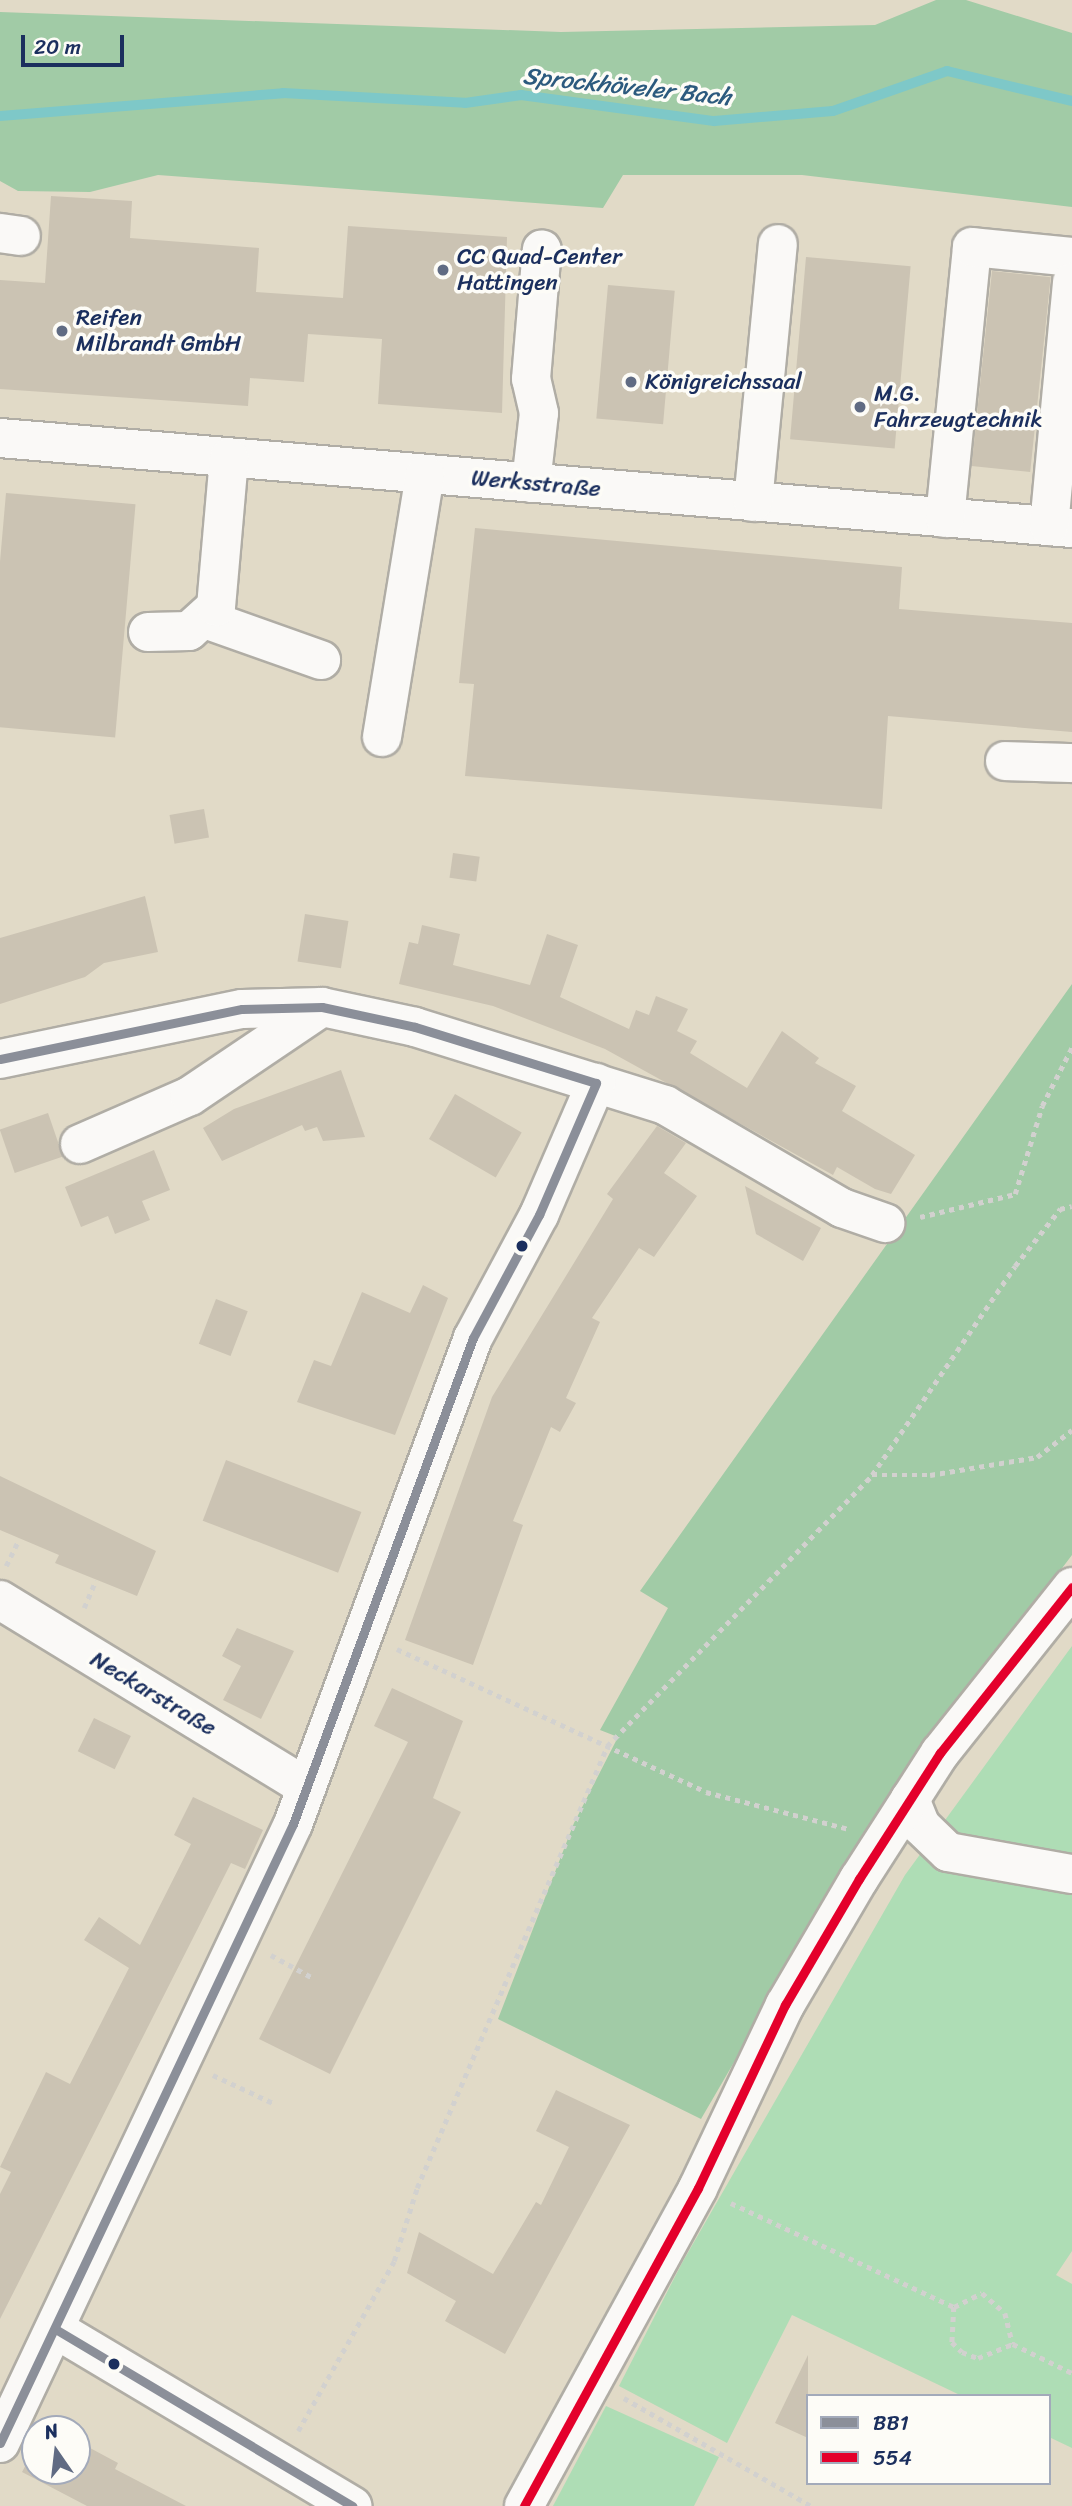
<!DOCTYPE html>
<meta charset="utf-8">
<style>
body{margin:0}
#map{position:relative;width:1072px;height:2506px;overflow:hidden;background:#e1dac7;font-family:Sriracha,sans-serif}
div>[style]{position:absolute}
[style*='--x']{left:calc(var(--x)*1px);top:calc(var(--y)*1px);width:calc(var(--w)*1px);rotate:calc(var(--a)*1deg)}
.green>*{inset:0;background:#aeddb5}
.forest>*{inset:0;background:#a1cba6}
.stream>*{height:10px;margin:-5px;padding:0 5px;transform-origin:5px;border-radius:5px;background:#7ec8c8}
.building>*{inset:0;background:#cbc3b3;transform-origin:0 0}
.path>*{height:4.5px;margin-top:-2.25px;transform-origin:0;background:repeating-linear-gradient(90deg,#d2d1cf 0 5px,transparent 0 10px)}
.roads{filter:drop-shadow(2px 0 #b0ada5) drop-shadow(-2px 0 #b0ada5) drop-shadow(0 2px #b0ada5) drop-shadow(0 -2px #b0ada5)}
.minor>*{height:38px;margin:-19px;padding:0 19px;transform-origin:19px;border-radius:19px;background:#faf9f7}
.major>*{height:38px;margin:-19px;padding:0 19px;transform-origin:19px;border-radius:19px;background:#faf9f7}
.bus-1>*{height:9px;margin:-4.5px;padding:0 4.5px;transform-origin:4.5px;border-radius:4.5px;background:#8b8f99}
.bus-2>*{height:9px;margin:-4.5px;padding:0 4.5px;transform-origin:4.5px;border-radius:4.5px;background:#e4002b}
.dots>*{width:19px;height:19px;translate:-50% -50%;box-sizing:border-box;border:4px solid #fdfcf7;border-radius:50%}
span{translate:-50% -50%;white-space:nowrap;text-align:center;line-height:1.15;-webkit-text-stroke:7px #fdfcf7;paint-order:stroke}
.poi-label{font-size:23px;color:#1b2f5e}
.left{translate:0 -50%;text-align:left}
.street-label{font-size:23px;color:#1b2f5e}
.water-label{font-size:24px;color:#2c5a7e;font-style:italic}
.legend{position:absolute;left:806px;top:2394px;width:245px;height:91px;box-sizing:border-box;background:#fdfcf7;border:2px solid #a3aaba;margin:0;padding:9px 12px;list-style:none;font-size:21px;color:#1b2f5e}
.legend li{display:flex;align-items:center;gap:14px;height:35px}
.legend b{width:35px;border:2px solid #a3aaba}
.north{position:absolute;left:21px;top:2415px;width:70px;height:70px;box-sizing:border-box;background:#fdfcf7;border:2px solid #a3aaba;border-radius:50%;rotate:346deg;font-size:19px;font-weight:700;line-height:28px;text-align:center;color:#1b2f5e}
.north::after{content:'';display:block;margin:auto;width:24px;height:32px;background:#606b83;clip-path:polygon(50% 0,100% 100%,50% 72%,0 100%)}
.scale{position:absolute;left:21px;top:35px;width:103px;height:32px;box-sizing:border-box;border:4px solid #1b2f5e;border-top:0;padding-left:9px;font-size:21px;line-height:24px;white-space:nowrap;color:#1b2f5e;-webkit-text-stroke:5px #fdfcf7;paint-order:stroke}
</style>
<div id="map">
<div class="green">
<i style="clip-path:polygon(1072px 1646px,1072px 2251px,1056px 2275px,1072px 2284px,1072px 2448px,1049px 2437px,1049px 2396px,962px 2396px,792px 2315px,727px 2443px,619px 2386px,682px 2263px,905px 1875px)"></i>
<i style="clip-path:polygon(606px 2406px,719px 2457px,694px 2506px,553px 2506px)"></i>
</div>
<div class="forest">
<i style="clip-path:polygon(936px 0,966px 0,1072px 33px,1072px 207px,802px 175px,623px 175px,603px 208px,158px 175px,90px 192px,18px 191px,0 181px,0 12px,561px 32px,875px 25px)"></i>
<i style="clip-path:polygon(1072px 984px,1072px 1555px,886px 1801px,701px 2119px,498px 2019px,574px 1823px,618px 1737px,600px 1730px,668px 1608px,640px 1591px)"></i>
</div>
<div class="stream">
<i style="--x:0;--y:116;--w:284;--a:-4.6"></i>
<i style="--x:283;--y:93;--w:182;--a:3.1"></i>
<i style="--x:465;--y:103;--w:57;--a:-8.1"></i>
<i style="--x:521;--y:95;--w:195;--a:7.7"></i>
<i style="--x:714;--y:121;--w:119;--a:-4.8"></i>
<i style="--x:833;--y:111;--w:121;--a:-19.3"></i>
<i style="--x:947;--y:71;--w:129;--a:13.5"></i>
</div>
<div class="building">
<i style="clip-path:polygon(51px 196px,132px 201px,130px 238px,259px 248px,256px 292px,343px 298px,348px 226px,507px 237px,502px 413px,378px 404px,382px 339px,308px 334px,304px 382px,250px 378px,248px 406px,0 389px,0 280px,45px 283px)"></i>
<i style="left:806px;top:257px;width:105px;height:183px;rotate:5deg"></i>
<i style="left:992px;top:271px;width:59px;height:196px;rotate:6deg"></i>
<i style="left:608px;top:285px;width:67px;height:134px;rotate:5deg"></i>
<i style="left:6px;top:493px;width:130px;height:234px;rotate:5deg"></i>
<i style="clip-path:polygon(475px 528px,902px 567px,899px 609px,1072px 623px,1072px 732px,888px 716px,882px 809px,465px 776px,474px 684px,459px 683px)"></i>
<i style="left:204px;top:809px;width:29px;height:35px;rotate:80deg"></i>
<i style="left:453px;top:853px;width:27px;height:25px;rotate:8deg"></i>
<i style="clip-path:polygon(145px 896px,158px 952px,104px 963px,85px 977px,0 1004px,0 938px)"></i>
<i style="left:305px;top:914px;width:44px;height:48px;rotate:9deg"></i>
<i style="clip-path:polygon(422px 925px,460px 934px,453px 965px,530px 985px,547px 934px,578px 945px,560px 997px,629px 1029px,636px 1010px,649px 1015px,656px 996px,688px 1009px,677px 1031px,697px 1041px,690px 1053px,747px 1088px,782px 1031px,819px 1058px,815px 1063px,856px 1086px,842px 1111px,915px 1155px,891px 1194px,875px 1189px,837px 1167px,833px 1175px,605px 1049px,493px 1006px,399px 984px,409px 942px,418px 944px)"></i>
<i style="clip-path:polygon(341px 1070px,365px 1137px,323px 1141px,317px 1127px,305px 1131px,302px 1125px,222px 1161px,203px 1128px,234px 1109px)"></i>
<i style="left:455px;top:1094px;width:77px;height:52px;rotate:30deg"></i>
<i style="left:48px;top:1113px;width:46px;height:51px;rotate:71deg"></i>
<i style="clip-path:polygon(657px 1126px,686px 1143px,664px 1173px,697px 1196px,654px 1257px,639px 1248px,592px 1318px,600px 1322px,566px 1398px,576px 1403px,560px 1432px,551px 1427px,513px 1521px,523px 1525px,473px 1665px,405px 1640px,492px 1397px,613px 1199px,607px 1194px)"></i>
<i style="clip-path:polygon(154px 1150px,170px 1190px,142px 1201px,150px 1220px,115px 1234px,108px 1216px,81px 1227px,65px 1187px)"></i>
<i style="clip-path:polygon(745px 1186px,821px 1228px,803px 1261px,756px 1234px)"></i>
<i style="clip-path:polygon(423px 1285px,448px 1298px,395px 1435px,297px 1402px,314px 1360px,331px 1366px,362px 1292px,410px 1313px)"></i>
<i style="left:216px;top:1299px;width:34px;height:48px;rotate:21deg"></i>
<i style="left:226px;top:1460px;width:145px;height:65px;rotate:21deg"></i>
<i style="clip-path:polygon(0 1476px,156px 1551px,137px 1596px,55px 1563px,59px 1555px,0 1530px)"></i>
<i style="clip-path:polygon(237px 1628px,294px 1651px,261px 1719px,223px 1700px,241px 1666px,222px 1656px)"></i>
<i style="clip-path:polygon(392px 1688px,463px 1721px,433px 1798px,461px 1812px,330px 2074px,259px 2039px,408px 1742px,374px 1726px)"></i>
<i style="left:94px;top:1718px;width:41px;height:37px;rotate:26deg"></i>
<i style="clip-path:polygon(193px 1797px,263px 1830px,245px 1869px,231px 1863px,0 2319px,0 2194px,11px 2172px,0 2167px,46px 2072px,70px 2084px,129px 1968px,84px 1940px,99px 1917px,140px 1945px,191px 1844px,174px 1835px)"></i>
<i style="clip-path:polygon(556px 2090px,630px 2125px,505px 2354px,445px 2321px,456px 2301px,407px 2273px,419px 2232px,493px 2274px,536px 2202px,541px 2205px,569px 2147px,536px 2131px)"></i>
<i style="clip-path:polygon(808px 2355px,808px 2438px,775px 2423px)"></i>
<i style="clip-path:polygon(77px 2441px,118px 2463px,115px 2469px,186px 2506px,87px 2506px,22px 2472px,35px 2448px,35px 2471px,77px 2471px)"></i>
</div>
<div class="path">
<i style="--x:920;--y:1217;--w:98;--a:-13.6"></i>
<i style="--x:1015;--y:1194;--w:92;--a:-72.9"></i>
<i style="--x:1042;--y:1106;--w:66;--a:-63"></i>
<i style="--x:872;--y:1475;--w:58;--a:0"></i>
<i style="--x:930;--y:1475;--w:109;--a:-9.5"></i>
<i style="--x:1037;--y:1457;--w:44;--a:-37.6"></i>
<i style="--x:6;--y:1566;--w:30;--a:-64"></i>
<i style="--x:84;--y:1608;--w:30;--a:-67"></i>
<i style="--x:397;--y:1649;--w:340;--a:24.8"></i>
<i style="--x:706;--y:1792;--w:148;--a:14.5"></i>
<i style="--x:271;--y:1955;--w:48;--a:28.7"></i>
<i style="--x:213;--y:2075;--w:66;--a:25"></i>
<i style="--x:731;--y:2203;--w:246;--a:25"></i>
<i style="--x:954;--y:2307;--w:31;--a:-27"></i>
<i style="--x:982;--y:2293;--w:30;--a:41"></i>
<i style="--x:1005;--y:2313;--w:32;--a:76"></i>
<i style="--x:1013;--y:2344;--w:66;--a:26.2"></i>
<i style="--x:954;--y:2307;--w:35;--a:93"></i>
<i style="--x:952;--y:2342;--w:14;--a:45"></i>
<i style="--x:962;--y:2352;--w:17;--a:21"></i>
<i style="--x:978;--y:2358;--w:38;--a:-22"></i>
<i style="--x:624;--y:2398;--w:216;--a:30"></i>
<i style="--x:298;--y:2431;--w:195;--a:-60.5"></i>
<i style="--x:394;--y:2261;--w:77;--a:-72.5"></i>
<i style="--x:417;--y:2188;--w:481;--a:-66.7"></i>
<i style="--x:607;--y:1746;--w:379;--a:-45.6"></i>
<i style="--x:872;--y:1475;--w:253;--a:-55.6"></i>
<i style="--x:1015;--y:1266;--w:73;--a:-51.7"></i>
<i style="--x:1060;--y:1209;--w:12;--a:-14"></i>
</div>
<div class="roads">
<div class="minor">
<i style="--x:0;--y:233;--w:21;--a:8"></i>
<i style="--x:0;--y:438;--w:1076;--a:4.8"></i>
<i style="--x:531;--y:483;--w:70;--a:-83.5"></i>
<i style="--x:539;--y:413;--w:35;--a:-103"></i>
<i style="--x:531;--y:379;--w:130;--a:-85.2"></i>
<i style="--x:753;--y:502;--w:259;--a:-84.5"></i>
<i style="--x:945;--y:518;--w:272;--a:-84.3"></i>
<i style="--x:972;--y:247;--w:100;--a:5.7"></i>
<i style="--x:1049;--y:526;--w:245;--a:-84.6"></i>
<i style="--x:208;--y:620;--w:120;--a:19.5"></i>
<i style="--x:148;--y:632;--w:41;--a:-1.4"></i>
<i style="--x:189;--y:631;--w:36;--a:-42"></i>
<i style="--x:216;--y:607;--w:150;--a:-85"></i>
<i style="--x:382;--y:737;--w:266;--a:-80.7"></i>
<i style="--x:1005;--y:761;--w:67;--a:1.7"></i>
<i style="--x:0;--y:1059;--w:247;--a:-11.7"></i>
<i style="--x:242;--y:1009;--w:80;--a:-1.4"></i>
<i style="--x:322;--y:1007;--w:95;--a:12.1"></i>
<i style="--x:415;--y:1027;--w:262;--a:17.3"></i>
<i style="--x:665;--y:1105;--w:205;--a:30.2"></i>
<i style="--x:842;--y:1208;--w:46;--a:19.2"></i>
<i style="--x:80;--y:1144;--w:120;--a:-23.6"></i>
<i style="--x:190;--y:1096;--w:159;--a:-34"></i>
<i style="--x:0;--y:1600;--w:359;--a:31.4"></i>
<i style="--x:910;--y:1799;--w:29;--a:68"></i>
<i style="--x:921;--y:1826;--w:37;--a:44"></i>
<i style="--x:948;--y:1852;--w:126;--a:10.1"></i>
<i style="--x:57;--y:2330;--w:344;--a:30.8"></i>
<i style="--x:0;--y:2443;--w:685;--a:-64.67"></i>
<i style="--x:293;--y:1824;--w:518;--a:-69.68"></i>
<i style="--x:473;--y:1338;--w:140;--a:-61.8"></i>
<i style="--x:539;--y:1215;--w:144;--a:-66.6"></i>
</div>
<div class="major">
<i style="--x:524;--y:2506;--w:362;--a:-61.3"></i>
<i style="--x:698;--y:2188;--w:203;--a:-64.6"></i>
<i style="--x:785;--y:2005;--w:146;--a:-59.6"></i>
<i style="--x:859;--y:1879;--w:150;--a:-57.3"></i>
<i style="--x:940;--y:1753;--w:212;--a:-51.5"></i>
</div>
</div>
<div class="bus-1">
<i style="--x:0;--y:1059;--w:247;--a:-11.7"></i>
<i style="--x:242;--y:1009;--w:80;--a:-1.4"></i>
<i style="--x:322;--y:1007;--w:95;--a:12.1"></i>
<i style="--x:415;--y:1027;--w:189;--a:17.2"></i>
<i style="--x:57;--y:2330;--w:344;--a:30.8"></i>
<i style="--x:0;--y:2443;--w:685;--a:-64.67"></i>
<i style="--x:293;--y:1824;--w:518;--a:-69.68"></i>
<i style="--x:473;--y:1338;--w:140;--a:-61.8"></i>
<i style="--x:539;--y:1215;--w:144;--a:-66.6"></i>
</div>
<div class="bus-2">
<i style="--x:524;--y:2506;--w:362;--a:-61.3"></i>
<i style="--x:698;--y:2188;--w:203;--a:-64.6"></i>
<i style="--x:785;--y:2005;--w:146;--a:-59.6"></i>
<i style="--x:859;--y:1879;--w:150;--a:-57.3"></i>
<i style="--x:940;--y:1753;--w:212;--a:-51.5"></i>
</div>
<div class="dots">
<i style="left:443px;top:270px;background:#606b83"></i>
<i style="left:62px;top:331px;background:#606b83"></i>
<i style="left:631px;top:382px;background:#606b83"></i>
<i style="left:860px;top:407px;background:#606b83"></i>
<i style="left:522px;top:1246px;background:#1b2f5e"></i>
<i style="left:114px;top:2364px;background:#1b2f5e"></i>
</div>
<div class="poi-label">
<span class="left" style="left:457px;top:270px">CC Quad-Center<br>Hattingen</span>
<span class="left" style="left:76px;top:331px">Reifen<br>Milbrandt GmbH</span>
<span class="left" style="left:645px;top:382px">Königreichssaal</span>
<span class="left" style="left:874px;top:407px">M.G.<br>Fahrzeugtechnik</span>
</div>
<div class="street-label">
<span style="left:536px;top:484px;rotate:5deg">Werksstraße</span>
<span style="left:153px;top:1694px;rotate:31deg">Neckarstraße</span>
</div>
<div class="water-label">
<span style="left:627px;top:87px;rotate:6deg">Sprockhöveler Bach</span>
</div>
<ul class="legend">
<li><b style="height:9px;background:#8b8f99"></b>BB1</li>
<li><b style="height:9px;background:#e4002b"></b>554</li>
</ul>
<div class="north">N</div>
<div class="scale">20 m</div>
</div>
